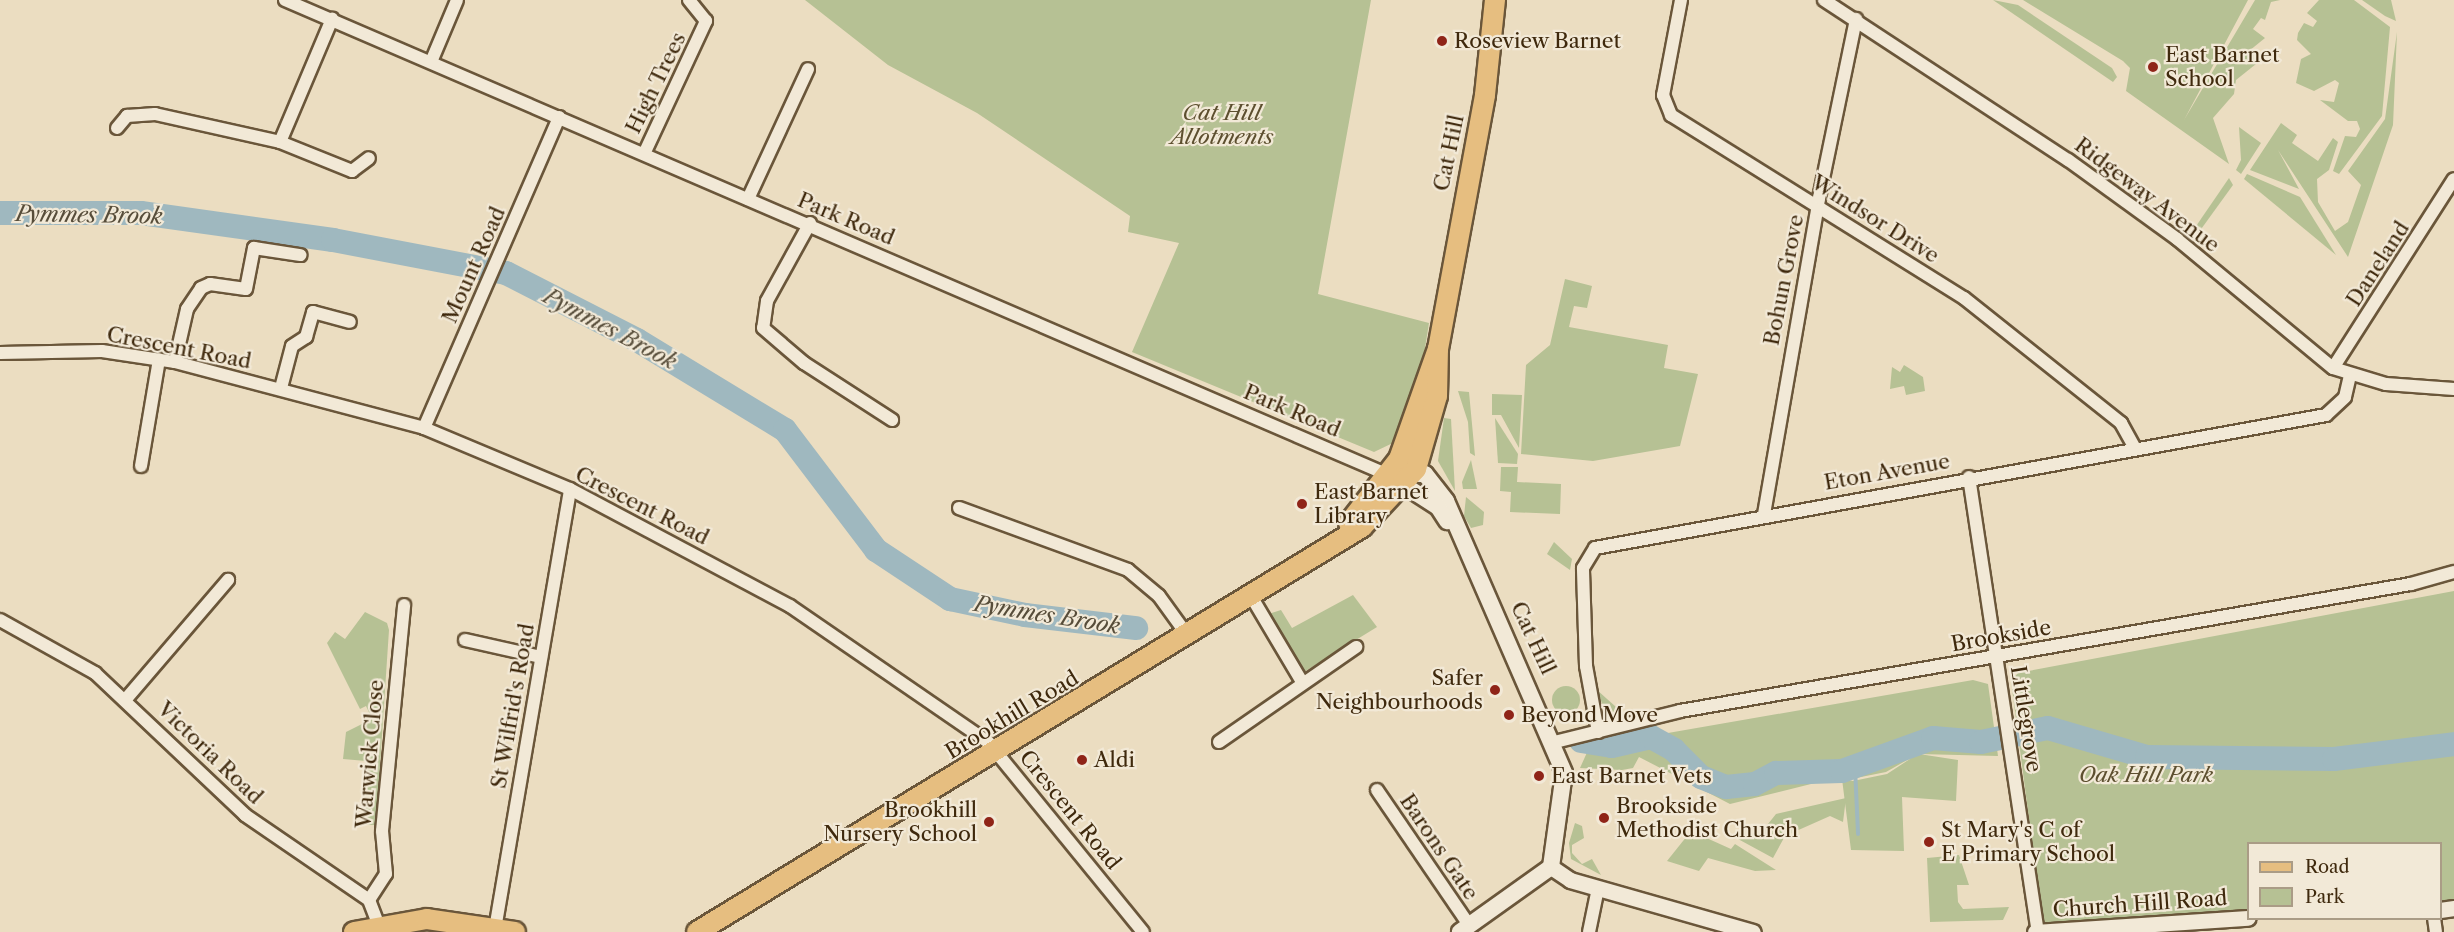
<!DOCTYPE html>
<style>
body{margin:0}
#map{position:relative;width:2454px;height:932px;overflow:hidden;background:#ebddc1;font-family:"Libre Caslon Text",serif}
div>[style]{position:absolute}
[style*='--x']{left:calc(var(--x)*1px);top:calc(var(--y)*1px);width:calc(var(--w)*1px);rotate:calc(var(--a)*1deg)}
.green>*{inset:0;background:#b6c194}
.round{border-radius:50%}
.stream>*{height:4px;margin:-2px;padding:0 2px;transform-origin:2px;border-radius:2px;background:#9fb8bf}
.river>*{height:24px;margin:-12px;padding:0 12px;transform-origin:12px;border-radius:12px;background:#9fb8bf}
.roads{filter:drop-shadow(2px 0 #6a563a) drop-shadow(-2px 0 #6a563a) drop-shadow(0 2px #6a563a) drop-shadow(0 -2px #6a563a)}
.minor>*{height:12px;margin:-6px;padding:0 6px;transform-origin:6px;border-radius:6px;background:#f2e9d7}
.tertiary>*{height:15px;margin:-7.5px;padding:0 7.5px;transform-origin:7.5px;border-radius:7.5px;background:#f2e9d7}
.secondary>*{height:16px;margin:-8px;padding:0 8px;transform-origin:8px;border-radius:8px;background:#f2e9d7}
.primary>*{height:20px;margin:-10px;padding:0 10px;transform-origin:10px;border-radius:10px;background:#e6be80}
.dots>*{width:16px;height:16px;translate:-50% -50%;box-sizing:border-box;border:3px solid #f2e9d7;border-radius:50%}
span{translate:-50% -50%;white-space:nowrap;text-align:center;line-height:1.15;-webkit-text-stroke:4.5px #f2e9d7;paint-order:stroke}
.poi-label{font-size:21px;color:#3f290d}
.left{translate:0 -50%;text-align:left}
.right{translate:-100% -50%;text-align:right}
.street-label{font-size:21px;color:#3f290d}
.park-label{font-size:21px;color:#5d4f2f;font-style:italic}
.water-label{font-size:22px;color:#574d3a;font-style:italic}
.legend{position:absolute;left:2247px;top:842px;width:195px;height:78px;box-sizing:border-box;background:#f2e9d7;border:2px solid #aa9c86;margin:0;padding:8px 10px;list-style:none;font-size:18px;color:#3f290d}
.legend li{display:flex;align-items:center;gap:12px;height:30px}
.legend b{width:30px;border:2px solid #aa9c86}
</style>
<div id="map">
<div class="green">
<i style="clip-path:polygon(805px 0,1371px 0,1318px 294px,1429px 323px,1422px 367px,1397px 441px,1374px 452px,1132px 352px,1179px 243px,1128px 232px,1130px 216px,977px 113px,888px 65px)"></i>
<i style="clip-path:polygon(1993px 0,2018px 5px,2112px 68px,2117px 77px,2113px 82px)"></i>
<i style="clip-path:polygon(2023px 0,2248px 0,2184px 120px,2255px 0,2280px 0,2271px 2px,2265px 20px,2261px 18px,2253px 29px,2265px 38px,2249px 51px,2261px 60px,2236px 80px,2234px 94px,2213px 118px,2229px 164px,2126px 91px,2130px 68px,2123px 61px)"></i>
<i style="clip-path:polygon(2319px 0,2354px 0,2390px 27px,2382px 116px,2339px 174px,2333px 171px,2345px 136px,2356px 137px,2360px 129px,2357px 121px,2348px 121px,2320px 100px,2334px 102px,2339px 83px,2335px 80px,2314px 91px,2296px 83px,2301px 59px,2311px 54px,2297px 40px,2298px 33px,2304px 23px,2313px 27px,2317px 21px,2307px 13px)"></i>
<i style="clip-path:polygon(2362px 0,2391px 0,2396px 21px,2385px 16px)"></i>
<i style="clip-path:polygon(2397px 32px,2393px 125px,2348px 257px,2278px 150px,2299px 189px,2250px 170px,2281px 123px,2297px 135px,2292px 143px,2318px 161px,2333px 138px,2338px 142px,2329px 170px,2317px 179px,2318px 202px,2335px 231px,2348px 222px,2361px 185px,2348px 171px,2385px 119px)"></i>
<i style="clip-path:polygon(2239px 127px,2261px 143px,2241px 174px,2236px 170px,2241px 160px)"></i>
<i style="clip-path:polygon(2247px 174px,2300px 197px,2336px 255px,2244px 179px)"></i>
<i style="clip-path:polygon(2229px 178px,2233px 185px,2199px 232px,2192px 232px)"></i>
<i style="clip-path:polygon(1565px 279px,1592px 286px,1587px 308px,1574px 306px,1569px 327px,1668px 345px,1664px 368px,1698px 374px,1680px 446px,1593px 461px,1521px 454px,1526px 365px,1550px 345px)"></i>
<i style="clip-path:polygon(1904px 365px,1923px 377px,1925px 391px,1906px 395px,1904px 386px,1890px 389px,1892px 367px,1900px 372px)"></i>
<i style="clip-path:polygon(1458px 391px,1469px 392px,1475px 456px,1470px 453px,1468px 422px)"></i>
<i style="clip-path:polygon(1492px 394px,1522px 395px,1519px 448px,1501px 415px,1492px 415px)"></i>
<i style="clip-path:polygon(1444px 418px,1451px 419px,1455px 491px,1438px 461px)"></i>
<i style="clip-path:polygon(1495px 418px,1518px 454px,1517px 464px,1498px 463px)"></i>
<i style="clip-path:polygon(1471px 460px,1477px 489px,1463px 489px,1462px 482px)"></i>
<i style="clip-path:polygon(1501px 467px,1518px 467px,1517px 482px,1561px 484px,1560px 514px,1510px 512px,1511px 492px,1500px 491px)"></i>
<i style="clip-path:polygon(1466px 497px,1484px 512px,1483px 525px,1471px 528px,1464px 516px)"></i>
<i style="clip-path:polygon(1554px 542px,1572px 559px,1570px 570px,1547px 554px)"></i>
<i style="clip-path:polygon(2454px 591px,2454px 900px,2441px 902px,2440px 844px,2248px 844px,2248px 909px,2043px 926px,2011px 681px,2018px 673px)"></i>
<i style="clip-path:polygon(1353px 595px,1377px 627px,1299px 675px,1262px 616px,1281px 610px,1292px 628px)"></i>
<i style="clip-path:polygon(365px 612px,387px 623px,389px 630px,376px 825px,361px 825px,366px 761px,343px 759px,346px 732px,372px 719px,366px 706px,360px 709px,327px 643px,335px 632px,345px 639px)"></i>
<i style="clip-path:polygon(1973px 680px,1988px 684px,1998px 756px,1919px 754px,1958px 760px,1956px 801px,1902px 797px,1904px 851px,1851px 850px,1842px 779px,1853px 781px,1887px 774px,1916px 755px,1886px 772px,1851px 779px,1837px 772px,1818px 776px,1819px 782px,1730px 804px,1639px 757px,1633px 768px,1622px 770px,1580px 768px,1589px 748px,1599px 745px)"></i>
<i class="round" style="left:1552px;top:686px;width:28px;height:28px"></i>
<i style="clip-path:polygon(1597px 690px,1625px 715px,1606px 714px)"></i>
<i style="clip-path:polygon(1846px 798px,1843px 822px,1830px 816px,1785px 836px,1773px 858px,1738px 839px,1764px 829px,1776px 814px)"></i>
<i style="clip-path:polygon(1575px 823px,1582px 826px,1584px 838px,1572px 845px,1572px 853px,1582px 864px,1592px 859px,1601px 875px,1571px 859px,1569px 843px)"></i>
<i style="clip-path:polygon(1691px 831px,1731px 849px,1735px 844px,1776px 870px,1755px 871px,1708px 858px,1699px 871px,1667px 861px)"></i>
<i style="clip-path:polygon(1959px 855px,1969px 885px,1957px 885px,1958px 902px,1963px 909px,2009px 907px,2003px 920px,1930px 922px,1927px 858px)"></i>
</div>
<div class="stream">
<i style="--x:1855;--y:767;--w:67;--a:87.4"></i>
</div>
<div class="river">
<i style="--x:0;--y:213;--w:141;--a:0"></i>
<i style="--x:141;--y:213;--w:194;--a:8"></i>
<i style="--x:333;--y:240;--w:176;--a:10.8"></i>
<i style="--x:506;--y:273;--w:147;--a:27.1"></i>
<i style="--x:637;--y:340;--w:173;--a:31.3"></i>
<i style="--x:785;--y:430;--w:151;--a:52.8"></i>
<i style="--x:876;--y:550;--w:89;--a:33.5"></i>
<i style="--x:950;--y:599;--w:77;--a:12"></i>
<i style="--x:1025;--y:615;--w:112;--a:6.7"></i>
<i style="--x:1581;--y:741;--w:31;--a:9"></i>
<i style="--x:1612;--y:746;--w:40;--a:-13"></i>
<i style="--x:1651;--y:737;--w:26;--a:29"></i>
<i style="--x:1674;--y:750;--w:38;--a:45"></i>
<i style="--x:1701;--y:777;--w:27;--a:22"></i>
<i style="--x:1726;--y:787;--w:29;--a:-6"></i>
<i style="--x:1755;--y:784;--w:24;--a:-28"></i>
<i style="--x:1776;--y:773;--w:66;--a:-1.7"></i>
<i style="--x:1842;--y:771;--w:97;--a:-19.9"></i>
<i style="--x:1933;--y:738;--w:48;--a:4.8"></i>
<i style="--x:1981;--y:742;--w:68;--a:-11.8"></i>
<i style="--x:2048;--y:728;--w:103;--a:16.3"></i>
<i style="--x:2147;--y:757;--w:187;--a:0.6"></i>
<i style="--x:2334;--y:759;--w:121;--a:-7.1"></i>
</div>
<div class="roads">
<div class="minor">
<i style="--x:285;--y:0;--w:1203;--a:23.3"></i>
<i style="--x:1681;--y:0;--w:97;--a:100.7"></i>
<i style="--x:1663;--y:95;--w:22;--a:68"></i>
<i style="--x:1671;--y:115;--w:345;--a:32"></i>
<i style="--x:1964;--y:298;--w:201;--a:38.5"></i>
<i style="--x:2121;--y:423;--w:29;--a:61"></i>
<i style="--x:1824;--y:0;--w:292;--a:33.3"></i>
<i style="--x:2068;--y:160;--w:135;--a:35.9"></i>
<i style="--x:2177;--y:239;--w:202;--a:39.6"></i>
<i style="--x:2333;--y:368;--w:55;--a:16.8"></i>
<i style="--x:2386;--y:384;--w:68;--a:4.2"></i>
<i style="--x:431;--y:62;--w:67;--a:-67.2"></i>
<i style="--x:117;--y:128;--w:16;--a:-50"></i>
<i style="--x:127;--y:116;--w:28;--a:-4"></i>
<i style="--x:155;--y:114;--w:128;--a:12.6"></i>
<i style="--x:280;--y:142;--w:134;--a:-67.1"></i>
<i style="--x:280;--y:142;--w:78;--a:21.9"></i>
<i style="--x:352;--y:171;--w:21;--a:-37"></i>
<i style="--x:644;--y:154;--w:147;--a:-65"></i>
<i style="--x:706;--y:21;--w:27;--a:-129"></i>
<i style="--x:748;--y:199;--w:143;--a:-65.2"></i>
<i style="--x:810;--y:223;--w:89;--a:118.9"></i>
<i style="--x:767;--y:301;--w:27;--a:98"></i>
<i style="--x:763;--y:328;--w:54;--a:40.5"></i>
<i style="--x:804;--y:363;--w:105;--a:32.9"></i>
<i style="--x:0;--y:353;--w:102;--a:-1.1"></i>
<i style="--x:102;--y:351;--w:74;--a:8.6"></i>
<i style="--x:175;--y:362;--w:258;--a:14.8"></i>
<i style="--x:424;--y:428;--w:158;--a:22.7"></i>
<i style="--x:570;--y:489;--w:249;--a:28"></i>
<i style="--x:790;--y:606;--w:240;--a:34.5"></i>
<i style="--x:988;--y:742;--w:245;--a:50.8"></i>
<i style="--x:175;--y:362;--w:54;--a:-77.2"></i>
<i style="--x:187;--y:309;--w:25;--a:-56"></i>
<i style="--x:201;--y:288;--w:10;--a:-24"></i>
<i style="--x:210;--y:284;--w:36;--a:8"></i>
<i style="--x:246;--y:289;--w:42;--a:-79"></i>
<i style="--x:254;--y:248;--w:47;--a:8.7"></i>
<i style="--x:2333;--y:368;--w:224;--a:-57.4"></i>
<i style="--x:281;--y:388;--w:43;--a:-75.3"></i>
<i style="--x:292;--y:346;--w:17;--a:-33"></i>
<i style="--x:306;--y:337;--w:26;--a:-74"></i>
<i style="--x:313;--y:312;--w:38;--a:15"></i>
<i style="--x:424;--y:428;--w:339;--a:-66.5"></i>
<i style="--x:141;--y:466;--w:108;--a:-80.4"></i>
<i style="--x:1969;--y:477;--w:460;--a:81.4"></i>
<i style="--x:959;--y:508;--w:180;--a:20.1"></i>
<i style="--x:1128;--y:570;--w:40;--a:40"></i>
<i style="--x:1159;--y:596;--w:49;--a:54.1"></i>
<i style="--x:1764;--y:514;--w:321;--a:-80.1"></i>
<i style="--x:1819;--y:198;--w:183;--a:-78.3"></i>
<i style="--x:1251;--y:596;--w:100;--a:59.3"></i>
<i style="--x:0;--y:620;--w:109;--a:29.2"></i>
<i style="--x:95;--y:673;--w:207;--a:43.4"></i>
<i style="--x:245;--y:815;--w:150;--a:34.4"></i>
<i style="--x:369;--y:900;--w:28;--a:69"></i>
<i style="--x:465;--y:640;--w:78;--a:12.6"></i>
<i style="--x:126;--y:699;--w:157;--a:-49.4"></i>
<i style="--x:1598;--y:732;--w:67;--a:-100.3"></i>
<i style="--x:1586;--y:666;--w:98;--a:-91.8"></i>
<i style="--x:1583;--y:568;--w:23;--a:-59"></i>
<i style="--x:1595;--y:548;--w:743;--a:-10.31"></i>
<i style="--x:2326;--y:415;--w:26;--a:-43"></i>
<i style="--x:2345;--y:397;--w:23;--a:-77"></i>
<i style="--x:1219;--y:742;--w:167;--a:-34.7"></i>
<i style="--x:1555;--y:742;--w:129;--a:-13.9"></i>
<i style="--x:1680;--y:711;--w:742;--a:-9.86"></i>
<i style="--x:2411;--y:584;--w:45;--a:-15.6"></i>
<i style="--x:1377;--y:790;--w:163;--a:55.7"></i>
<i style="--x:369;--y:900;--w:31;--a:-57"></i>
<i style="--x:386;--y:874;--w:43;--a:-95.3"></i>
<i style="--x:382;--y:831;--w:227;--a:-84.4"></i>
<i style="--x:2434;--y:918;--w:14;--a:82"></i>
<i style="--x:495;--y:929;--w:446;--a:-80.3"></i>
<i style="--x:1589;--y:932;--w:45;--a:-78.4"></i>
</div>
<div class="tertiary">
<i style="--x:1551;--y:867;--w:23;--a:34"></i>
<i style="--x:1570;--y:880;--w:190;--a:15.9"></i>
<i style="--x:2440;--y:910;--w:14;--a:-8"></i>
<i style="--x:2035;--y:932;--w:213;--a:-3.8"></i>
</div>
<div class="secondary">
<i style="--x:1403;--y:473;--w:22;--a:3"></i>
<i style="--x:1425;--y:474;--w:34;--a:52"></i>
<i style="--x:1446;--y:501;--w:296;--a:66.5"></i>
<i style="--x:1564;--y:773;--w:95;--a:97.9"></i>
<i style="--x:1551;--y:867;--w:112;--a:144.5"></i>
<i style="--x:1393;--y:478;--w:54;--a:32.8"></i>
<i style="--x:1438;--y:507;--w:17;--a:57"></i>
</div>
<div class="primary">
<i style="--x:1349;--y:523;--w:81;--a:-52"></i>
<i style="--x:1399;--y:459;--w:117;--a:-70.5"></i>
<i style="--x:1438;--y:349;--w:258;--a:-79.5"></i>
<i style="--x:1485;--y:95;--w:96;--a:-84"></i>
<i style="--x:354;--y:932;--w:74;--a:-10.1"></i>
<i style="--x:427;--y:919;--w:89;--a:8.4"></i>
<i style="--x:697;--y:932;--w:779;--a:-31.34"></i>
<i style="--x:1362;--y:527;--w:79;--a:-47"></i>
<i style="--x:1416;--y:469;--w:76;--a:-74"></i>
<i style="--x:1437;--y:396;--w:47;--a:-88.8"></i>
</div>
</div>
<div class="dots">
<i style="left:1442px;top:41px;background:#8f2418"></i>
<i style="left:2153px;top:67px;background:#8f2418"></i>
<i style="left:1302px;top:504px;background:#8f2418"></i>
<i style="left:1495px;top:690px;background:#8f2418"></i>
<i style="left:1509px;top:715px;background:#8f2418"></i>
<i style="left:1082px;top:760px;background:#8f2418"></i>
<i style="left:1539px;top:776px;background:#8f2418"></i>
<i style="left:1604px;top:818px;background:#8f2418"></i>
<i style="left:989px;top:822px;background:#8f2418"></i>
<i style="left:1929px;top:842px;background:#8f2418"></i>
</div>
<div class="poi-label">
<span class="left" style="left:1454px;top:41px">Roseview Barnet</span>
<span class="left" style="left:2165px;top:67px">East Barnet<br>School</span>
<span class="left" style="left:1314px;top:504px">East Barnet<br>Library</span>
<span class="right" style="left:1483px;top:690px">Safer<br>Neighbourhoods</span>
<span class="left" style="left:1521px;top:715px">Beyond Move</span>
<span class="left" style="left:1094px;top:760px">Aldi</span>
<span class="left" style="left:1551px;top:776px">East Barnet Vets</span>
<span class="left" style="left:1616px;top:818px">Brookside<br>Methodist Church</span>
<span class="right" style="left:977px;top:822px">Brookhill<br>Nursery School</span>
<span class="left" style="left:1941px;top:842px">St Mary's C of<br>E Primary School</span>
</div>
<div class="street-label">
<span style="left:656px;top:83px;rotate:-64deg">High Trees</span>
<span style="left:1449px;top:153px;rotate:-78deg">Cat Hill</span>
<span style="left:2147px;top:195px;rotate:37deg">Ridgeway Avenue</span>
<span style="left:846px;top:219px;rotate:23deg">Park Road</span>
<span style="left:1875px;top:219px;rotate:32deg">Windsor Drive</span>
<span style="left:2378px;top:264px;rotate:-57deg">Daneland</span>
<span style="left:474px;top:265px;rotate:-66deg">Mount Road</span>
<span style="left:1784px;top:280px;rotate:-79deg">Bohun Grove</span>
<span style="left:179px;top:348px;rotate:11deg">Crescent Road</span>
<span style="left:1292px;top:411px;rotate:23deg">Park Road</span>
<span style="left:1887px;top:472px;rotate:-10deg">Eton Avenue</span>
<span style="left:642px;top:506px;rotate:27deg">Crescent Road</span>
<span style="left:2001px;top:636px;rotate:-10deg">Brookside</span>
<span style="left:1533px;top:638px;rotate:65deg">Cat Hill</span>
<span style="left:513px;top:706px;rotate:-80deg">St Wilfrid's Road</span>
<span style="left:1012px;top:715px;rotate:-31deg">Brookhill Road</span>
<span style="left:2026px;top:719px;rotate:81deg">Littlegrove</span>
<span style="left:210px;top:753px;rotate:44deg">Victoria Road</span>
<span style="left:370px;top:754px;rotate:-85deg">Warwick Close</span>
<span style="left:1070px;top:810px;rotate:51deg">Crescent Road</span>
<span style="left:1439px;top:847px;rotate:56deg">Barons Gate</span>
<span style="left:2140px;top:904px;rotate:-4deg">Church Hill Road</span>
</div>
<div class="park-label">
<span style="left:1222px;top:125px">Cat Hill<br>Allotments</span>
<span style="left:2146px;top:775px">Oak Hill Park</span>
</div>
<div class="water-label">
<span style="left:89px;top:215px;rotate:1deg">Pymmes Brook</span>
<span style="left:610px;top:329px;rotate:28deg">Pymmes Brook</span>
<span style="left:1047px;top:615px;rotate:9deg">Pymmes Brook</span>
</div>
<ul class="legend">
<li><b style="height:8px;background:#e6be80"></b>Road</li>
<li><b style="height:16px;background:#b6c194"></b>Park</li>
</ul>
</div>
